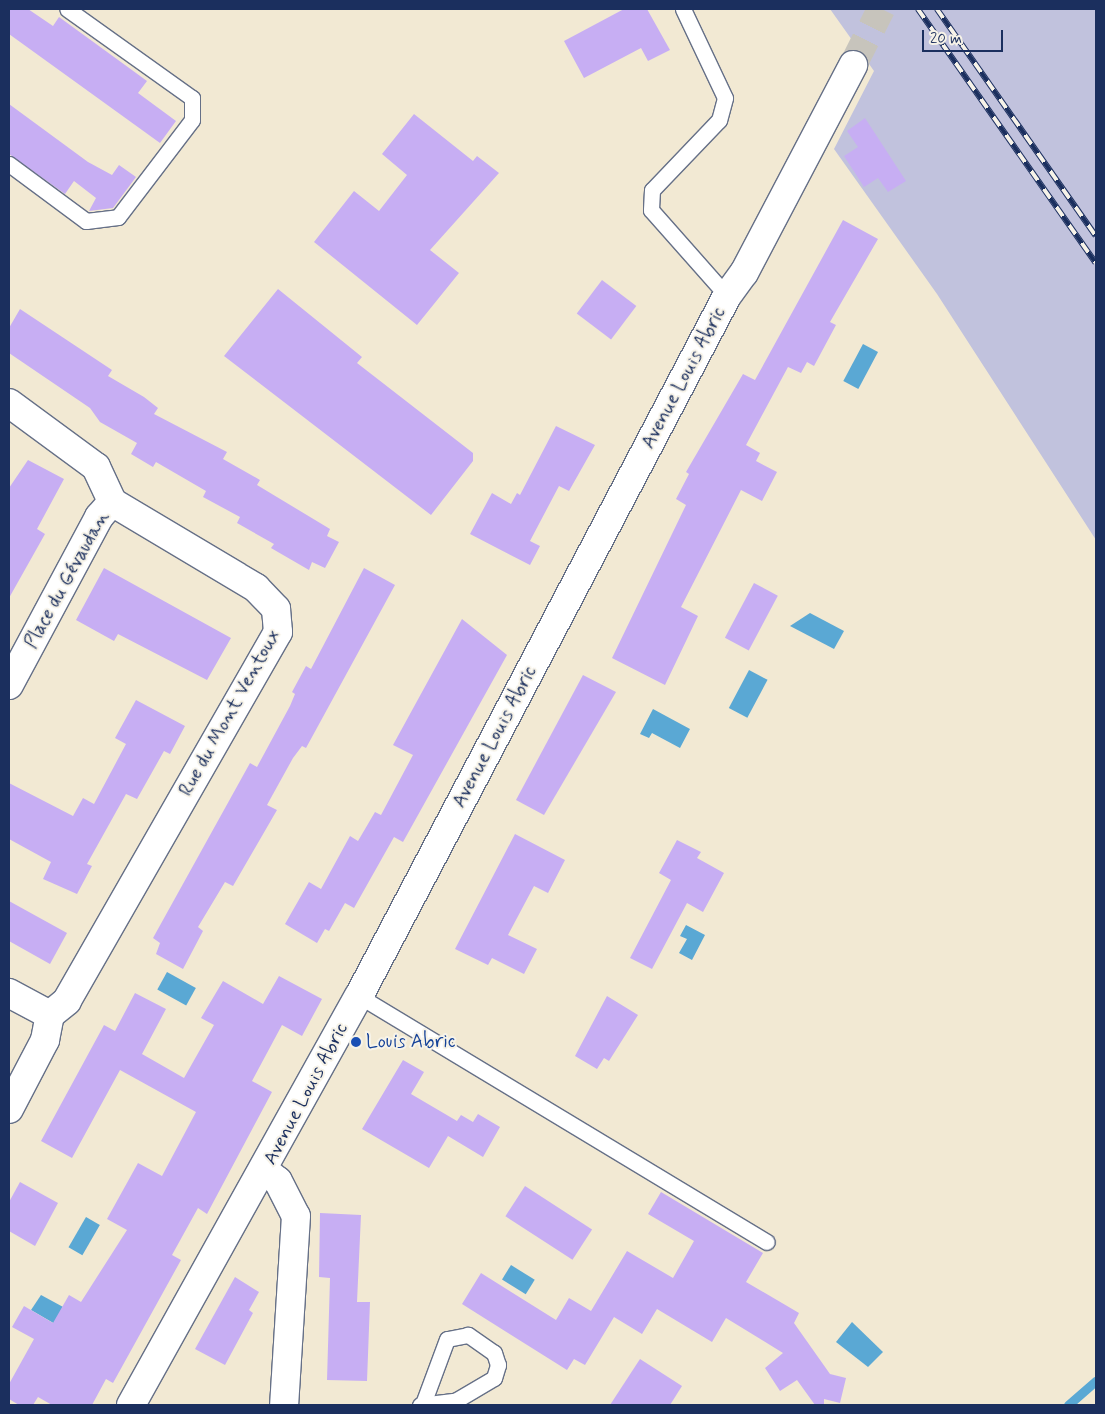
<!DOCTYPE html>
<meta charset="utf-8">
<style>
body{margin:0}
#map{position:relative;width:1105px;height:1414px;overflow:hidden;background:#f2e9d3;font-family:Mynerve,sans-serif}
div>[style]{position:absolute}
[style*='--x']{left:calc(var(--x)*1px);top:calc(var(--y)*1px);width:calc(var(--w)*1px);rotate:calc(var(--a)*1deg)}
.industrial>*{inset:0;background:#c1c2dd}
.water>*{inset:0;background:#5aa8d4;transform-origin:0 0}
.stream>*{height:9px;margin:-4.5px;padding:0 4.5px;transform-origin:4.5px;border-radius:4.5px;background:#5aa8d4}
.building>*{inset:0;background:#c7aef3;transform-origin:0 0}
.minor-tunnel>*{height:28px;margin-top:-14px;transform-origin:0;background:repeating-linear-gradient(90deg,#c7c4bc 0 28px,transparent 0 42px)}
.roads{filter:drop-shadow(1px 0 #667087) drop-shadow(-1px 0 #667087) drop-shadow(0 1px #667087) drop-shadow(0 -1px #667087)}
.service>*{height:15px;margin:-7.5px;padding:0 7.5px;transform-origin:7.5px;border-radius:7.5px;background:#fff}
.minor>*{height:28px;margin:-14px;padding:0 14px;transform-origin:14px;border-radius:14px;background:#fff}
.rail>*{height:5.5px;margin-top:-2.75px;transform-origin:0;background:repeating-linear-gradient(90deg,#f7f3e8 0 11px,#1b2f5e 0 22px);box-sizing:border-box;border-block:1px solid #1b2f5e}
.dots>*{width:14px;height:14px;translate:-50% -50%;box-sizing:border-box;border:2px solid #f7f3e8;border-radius:50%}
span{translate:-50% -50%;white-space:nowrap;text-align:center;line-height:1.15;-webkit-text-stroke:4px #f7f3e8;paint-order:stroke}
.street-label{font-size:19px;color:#1b2f5e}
.transit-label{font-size:19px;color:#164399}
.left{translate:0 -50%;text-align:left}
.frame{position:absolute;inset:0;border:10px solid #1b2f5e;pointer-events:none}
.scale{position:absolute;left:922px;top:30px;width:81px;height:22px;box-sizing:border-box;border:2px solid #1b2f5e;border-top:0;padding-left:6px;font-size:15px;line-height:18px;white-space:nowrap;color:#1b2f5e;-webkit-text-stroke:4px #f7f3e8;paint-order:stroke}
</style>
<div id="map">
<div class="industrial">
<i style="clip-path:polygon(830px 9px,1096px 9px,1096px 540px,937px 294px,834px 149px,874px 71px)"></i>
</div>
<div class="water">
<i style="left:863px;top:344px;width:17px;height:42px;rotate:28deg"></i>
<i style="clip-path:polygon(810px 613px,844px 631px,834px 649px,790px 626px)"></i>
<i style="left:749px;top:670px;width:21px;height:43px;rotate:28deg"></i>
<i style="clip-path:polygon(653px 709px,690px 729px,680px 748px,652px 733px,649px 738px,640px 734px)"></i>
<i style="clip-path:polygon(686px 925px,705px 935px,692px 960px,679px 953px,687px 939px,680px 936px)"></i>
<i style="left:167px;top:972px;width:33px;height:20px;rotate:29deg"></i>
<i style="left:86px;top:1217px;width:16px;height:35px;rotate:30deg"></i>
<i style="left:511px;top:1265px;width:28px;height:17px;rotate:32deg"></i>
<i style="clip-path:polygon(41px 1295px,65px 1308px,62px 1328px,31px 1310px)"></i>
<i style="clip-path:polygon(852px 1322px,883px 1352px,868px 1367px,836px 1342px)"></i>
</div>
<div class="stream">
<i style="--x:1068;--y:1405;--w:37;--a:-41"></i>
</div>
<div class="building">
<i style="clip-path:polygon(9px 9px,28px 9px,53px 26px,59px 17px,147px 81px,138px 93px,176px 121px,160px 143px,9px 34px)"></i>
<i style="clip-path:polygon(624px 9px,647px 9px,670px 50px,648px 61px,641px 48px,584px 78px,564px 41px)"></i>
<i style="clip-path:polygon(9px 104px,88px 162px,112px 175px,119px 165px,136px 177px,113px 208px,89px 211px,96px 198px,74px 181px,65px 194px,9px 154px)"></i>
<i style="clip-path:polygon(414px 114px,473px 161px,477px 156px,499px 173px,430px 250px,459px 273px,417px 325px,314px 242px,354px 191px,379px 211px,407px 175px,382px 154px)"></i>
<i style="clip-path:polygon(865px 118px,906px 181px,888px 192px,878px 178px,864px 187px,844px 156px,858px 147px,847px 131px)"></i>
<i style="clip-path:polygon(843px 220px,878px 239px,830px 322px,836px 325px,814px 366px,807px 362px,801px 373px,788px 367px,746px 445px,760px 453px,756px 461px,777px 472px,762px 501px,741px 490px,681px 607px,698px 616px,665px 685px,612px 658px,686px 505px,676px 499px,689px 474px,686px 472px,743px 374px,755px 380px)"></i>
<i style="left:602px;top:280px;width:43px;height:42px;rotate:37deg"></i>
<i style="clip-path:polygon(278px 289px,362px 357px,357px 363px,473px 453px,473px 461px,431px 515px,224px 356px)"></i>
<i style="clip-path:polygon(20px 309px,112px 370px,108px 376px,144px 397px,158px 408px,154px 414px,227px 452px,223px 459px,260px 480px,257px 485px,330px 529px,327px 536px,339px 542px,325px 568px,312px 562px,309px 570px,271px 548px,274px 544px,237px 523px,240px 517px,203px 497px,206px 491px,156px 462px,153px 467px,131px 454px,137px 443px,100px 422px,90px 408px,9px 353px,9px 328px)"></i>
<i style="clip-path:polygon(556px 426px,595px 445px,569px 491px,559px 486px,530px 541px,540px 546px,530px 565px,470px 534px,492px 493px,511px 504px,517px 493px,520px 495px)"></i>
<i style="clip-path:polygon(28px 460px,64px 479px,37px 529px,45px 534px,9px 598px,9px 488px)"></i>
<i style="clip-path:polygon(104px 568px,231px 638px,207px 680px,118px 634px,114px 641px,76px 620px)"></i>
<i style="clip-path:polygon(364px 568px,395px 585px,306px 748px,302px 746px,293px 758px,267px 805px,277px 810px,233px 886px,225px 882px,198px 927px,203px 931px,183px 969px,156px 954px,160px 943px,153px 938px,250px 763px,257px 767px,290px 706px,295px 694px,292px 692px,306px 666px,311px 669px)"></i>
<i style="left:754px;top:583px;width:27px;height:62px;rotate:28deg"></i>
<i style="clip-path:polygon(462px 619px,507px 655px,403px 842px,394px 837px,354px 908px,345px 903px,329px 931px,325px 929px,317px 943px,285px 924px,309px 882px,321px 889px,350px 836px,358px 841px,375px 812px,381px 815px,413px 755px,393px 745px)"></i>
<i style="clip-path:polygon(583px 675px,616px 692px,544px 815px,516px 800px)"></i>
<i style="clip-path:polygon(136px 700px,185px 726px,170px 754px,164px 751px,137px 799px,126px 794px,87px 864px,92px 866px,77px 894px,43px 879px,51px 862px,9px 839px,9px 783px,73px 816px,83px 798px,94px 804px,126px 744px,115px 738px)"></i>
<i style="clip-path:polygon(515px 834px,565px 860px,548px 893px,534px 886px,508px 935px,537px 949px,524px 974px,492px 958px,488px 965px,455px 949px)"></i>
<i style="clip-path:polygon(677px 840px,701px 852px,697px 858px,724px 873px,703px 912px,687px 903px,652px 969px,630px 958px,671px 880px,659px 873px)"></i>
<i style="clip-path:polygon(9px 901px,67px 933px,50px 964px,9px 941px)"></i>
<i style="clip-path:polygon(279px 976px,322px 999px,302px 1036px,282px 1025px,252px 1081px,272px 1092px,207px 1214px,198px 1208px,172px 1255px,181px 1260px,113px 1383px,106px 1379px,92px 1405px,52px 1405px,38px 1397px,33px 1405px,19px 1405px,9px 1399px,9px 1384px,34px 1339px,12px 1327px,24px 1306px,53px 1323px,69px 1295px,81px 1302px,127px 1230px,107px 1219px,138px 1163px,162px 1176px,196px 1112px,120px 1070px,72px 1158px,41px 1141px,104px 1025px,115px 1031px,135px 993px,166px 1009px,142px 1054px,184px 1078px,214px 1025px,201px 1018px,223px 981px,263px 1004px)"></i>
<i style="clip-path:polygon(607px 996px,638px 1015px,609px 1061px,604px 1058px,597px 1069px,575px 1056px)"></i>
<i style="clip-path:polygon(403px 1060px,424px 1072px,411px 1094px,457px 1121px,461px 1115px,473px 1122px,478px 1114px,500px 1127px,483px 1157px,448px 1136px,429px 1168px,362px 1129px)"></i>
<i style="clip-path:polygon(20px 1182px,58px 1203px,35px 1246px,9px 1231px,9px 1202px)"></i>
<i style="left:525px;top:1186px;width:80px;height:36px;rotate:33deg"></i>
<i style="clip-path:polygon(661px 1192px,763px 1253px,746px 1282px,799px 1313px,794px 1323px,830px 1374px,846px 1378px,840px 1403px,824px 1399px,824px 1405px,815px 1405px,797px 1380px,780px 1391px,765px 1368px,783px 1353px,726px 1318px,712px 1342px,657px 1309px,642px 1334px,614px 1317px,585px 1365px,574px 1359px,567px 1370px,462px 1304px,481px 1273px,556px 1320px,569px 1298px,591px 1311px,627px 1251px,673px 1278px,694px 1241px,648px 1214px)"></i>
<i style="clip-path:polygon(320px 1213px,361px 1215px,357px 1302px,370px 1302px,367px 1381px,327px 1380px,330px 1278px,319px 1277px)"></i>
<i style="clip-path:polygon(235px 1277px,259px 1292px,249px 1310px,253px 1313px,225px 1365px,195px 1349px)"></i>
<i style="clip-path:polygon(640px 1359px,682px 1386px,670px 1405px,610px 1405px)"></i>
</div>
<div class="minor-tunnel">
<i style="--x:853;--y:65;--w:63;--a:-63.4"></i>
</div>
<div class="roads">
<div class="service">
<i style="--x:683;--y:9;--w:98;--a:64.7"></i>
<i style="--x:725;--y:98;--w:23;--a:105"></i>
<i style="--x:719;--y:120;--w:97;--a:133.7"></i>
<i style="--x:652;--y:190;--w:20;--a:93"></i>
<i style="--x:651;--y:210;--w:115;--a:48.5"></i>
<i style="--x:9;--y:164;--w:96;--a:36.5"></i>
<i style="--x:86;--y:221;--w:32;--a:-7"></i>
<i style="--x:118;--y:217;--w:122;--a:-52.7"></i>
<i style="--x:192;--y:120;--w:22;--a:-90"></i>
<i style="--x:192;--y:98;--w:153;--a:-144.5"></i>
<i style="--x:359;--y:996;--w:476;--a:31.1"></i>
<i style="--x:420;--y:1405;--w:35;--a:-7"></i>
<i style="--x:455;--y:1401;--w:45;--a:-30.5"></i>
<i style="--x:494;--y:1378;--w:14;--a:-73"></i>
<i style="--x:498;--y:1365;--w:13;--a:-108"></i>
<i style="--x:494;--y:1353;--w:32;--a:-145"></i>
<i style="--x:468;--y:1335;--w:21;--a:169"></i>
<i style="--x:447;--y:1339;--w:69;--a:110.3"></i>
</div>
<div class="minor">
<i style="--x:9;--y:403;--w:108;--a:36.3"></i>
<i style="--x:96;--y:467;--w:38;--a:65"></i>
<i style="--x:112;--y:502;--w:168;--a:30.8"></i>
<i style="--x:256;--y:588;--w:29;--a:46"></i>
<i style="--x:276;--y:609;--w:23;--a:85"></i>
<i style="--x:278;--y:632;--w:425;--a:119.8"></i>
<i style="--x:67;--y:1001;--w:22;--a:141"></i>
<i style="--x:50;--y:1015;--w:47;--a:-151.8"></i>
<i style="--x:9;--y:685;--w:191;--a:-61.8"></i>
<i style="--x:99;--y:517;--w:20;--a:-49"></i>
<i style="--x:9;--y:1109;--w:78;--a:-62.4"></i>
<i style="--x:45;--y:1040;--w:25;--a:-79"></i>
<i style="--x:265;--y:1171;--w:16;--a:38"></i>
<i style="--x:278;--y:1181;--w:39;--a:63"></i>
<i style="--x:296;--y:1216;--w:189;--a:93.6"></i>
<i style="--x:131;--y:1405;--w:468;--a:-60.9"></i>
<i style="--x:359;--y:996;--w:791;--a:-62.27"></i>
<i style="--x:727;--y:296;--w:29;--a:-54"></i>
<i style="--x:744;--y:273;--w:235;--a:-62.3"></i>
</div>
</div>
<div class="rail">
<i style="--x:918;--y:9;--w:310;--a:55"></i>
<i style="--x:937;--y:9;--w:277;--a:55"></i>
</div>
<div class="dots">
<i style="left:356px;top:1042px;background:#1a4fb4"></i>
</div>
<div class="street-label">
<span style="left:684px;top:378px;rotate:-62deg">Avenue Louis Abric</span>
<span style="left:67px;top:580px;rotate:-61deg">Place du Gévaudan</span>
<span style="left:230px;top:713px;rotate:-61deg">Rue du Mont Ventoux</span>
<span style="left:495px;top:737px;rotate:-62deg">Avenue Louis Abric</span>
<span style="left:306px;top:1094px;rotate:-62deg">Avenue Louis Abric</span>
</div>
<div class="transit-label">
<span class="left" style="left:366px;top:1042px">Louis Abric</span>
</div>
<div class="frame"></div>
<div class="scale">20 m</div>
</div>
